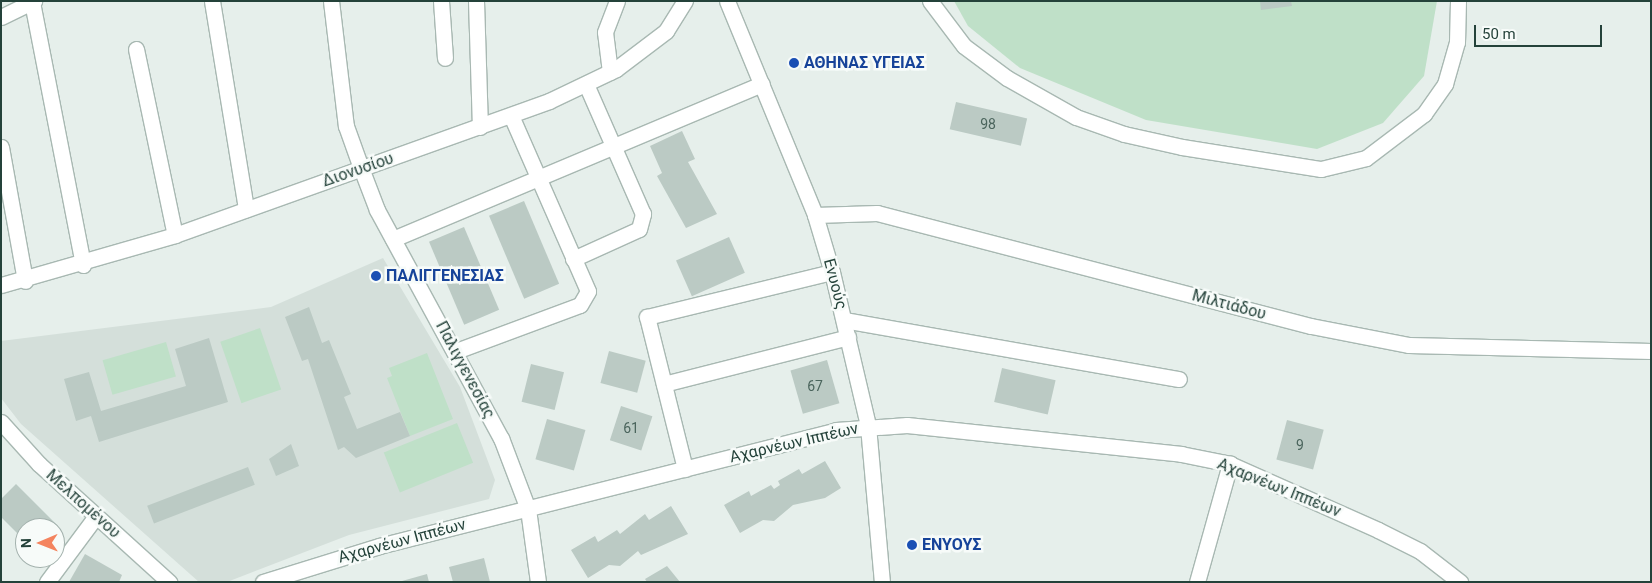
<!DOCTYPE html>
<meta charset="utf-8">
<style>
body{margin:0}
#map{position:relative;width:1652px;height:583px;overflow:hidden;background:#e6efeb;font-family:Roboto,sans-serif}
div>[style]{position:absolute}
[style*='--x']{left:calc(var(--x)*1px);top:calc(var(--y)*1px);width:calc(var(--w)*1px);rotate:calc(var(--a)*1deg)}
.built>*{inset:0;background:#d4dfda}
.green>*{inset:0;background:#bfe0c8;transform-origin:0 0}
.building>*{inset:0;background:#bbcac4;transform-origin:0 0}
.roads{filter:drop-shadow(1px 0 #a8b8b2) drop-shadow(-1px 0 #a8b8b2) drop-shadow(0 1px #a8b8b2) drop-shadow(0 -1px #a8b8b2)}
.minor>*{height:15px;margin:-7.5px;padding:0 7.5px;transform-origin:7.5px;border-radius:7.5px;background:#fff}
.dots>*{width:14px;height:14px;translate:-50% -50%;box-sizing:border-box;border:2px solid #f7fbf9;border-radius:50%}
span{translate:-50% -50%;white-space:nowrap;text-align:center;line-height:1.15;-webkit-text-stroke:5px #f7fbf9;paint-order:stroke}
.number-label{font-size:14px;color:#4a645c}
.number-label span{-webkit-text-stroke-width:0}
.transit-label{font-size:16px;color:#164399;font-weight:700}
.left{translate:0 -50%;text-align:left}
.street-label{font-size:16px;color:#24423a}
.frame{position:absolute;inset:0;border:2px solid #24423a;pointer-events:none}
.north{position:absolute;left:15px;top:518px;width:50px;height:50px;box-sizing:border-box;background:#f7fbf9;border:1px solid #a3b1ad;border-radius:50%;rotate:269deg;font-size:14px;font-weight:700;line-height:20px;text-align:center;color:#24423a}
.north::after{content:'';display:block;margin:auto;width:18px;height:22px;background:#f4845f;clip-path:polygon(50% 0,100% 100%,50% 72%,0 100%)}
.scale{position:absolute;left:1474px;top:25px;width:128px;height:22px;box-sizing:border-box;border:2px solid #24423a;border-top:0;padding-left:6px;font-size:15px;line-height:18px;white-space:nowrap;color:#24423a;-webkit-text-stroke:4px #f7fbf9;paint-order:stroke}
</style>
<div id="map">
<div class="built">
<i style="clip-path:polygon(383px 258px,460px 387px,495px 480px,489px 499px,349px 535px,227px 582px,199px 582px,21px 424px,1px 398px,1px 341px,271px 307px)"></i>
</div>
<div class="green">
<i style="clip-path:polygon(954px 1px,1437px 1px,1424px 76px,1383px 123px,1317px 149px,1146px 120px,1020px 68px,968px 26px)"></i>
<i style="left:260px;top:328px;width:65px;height:42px;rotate:71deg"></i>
<i style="left:166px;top:342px;width:36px;height:66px;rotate:74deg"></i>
<i style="clip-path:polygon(427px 353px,453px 419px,410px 436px,387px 378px,392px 376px,389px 368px)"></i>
<i style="left:457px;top:423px;width:43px;height:79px;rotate:68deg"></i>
</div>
<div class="building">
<i style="clip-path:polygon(1260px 1px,1291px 1px,1292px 6px,1261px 10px)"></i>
<i style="left:956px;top:102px;width:73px;height:28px;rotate:13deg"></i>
<i style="clip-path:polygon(682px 131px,695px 159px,688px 162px,717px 214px,686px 228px,657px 176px,662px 173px,650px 146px)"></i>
<i style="left:524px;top:201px;width:90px;height:38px;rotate:67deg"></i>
<i style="left:464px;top:227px;width:90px;height:38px;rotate:67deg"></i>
<i style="left:729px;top:237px;width:39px;height:58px;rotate:66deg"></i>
<i style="clip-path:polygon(309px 307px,322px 343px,329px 340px,351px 394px,344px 397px,357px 429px,400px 412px,410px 436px,356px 458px,344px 447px,338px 450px,308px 359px,302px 361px,285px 317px)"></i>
<i style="clip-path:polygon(209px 338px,228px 402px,99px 442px,91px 416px,76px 421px,64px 379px,89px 372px,101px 411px,186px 386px,175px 349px)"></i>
<i style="left:609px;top:351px;width:38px;height:33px;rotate:15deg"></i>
<i style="left:827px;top:360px;width:45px;height:38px;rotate:74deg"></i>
<i style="left:531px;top:364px;width:34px;height:39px;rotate:14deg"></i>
<i style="left:1002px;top:368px;width:55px;height:35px;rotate:13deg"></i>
<i style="left:621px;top:406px;width:33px;height:36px;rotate:18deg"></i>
<i style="left:547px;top:419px;width:40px;height:42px;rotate:16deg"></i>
<i style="left:1287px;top:420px;width:38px;height:41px;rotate:15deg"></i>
<i style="clip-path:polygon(291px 444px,299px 466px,276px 476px,269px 459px)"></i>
<i style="clip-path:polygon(825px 461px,841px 488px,825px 498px,793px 505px,774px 521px,763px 520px,740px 533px,724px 505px,749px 491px,751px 496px,771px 485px,774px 489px,780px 485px,778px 481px,799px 469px,802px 474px)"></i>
<i style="left:248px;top:467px;width:19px;height:108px;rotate:69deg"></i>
<i style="clip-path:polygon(16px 484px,58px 526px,56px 528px,25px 528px,25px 541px,1px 517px,1px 499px)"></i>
<i style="clip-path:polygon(671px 506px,688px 534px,641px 555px,638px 551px,620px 566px,609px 565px,588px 578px,571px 550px,595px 536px,598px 542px,617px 530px,620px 534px,645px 514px,649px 520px)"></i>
<i style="clip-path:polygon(85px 554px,122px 575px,119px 582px,69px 582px)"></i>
<i style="clip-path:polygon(484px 558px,490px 582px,453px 582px,449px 567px)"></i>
<i style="clip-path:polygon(667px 566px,680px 582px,647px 582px,645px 579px)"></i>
<i style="clip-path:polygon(427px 574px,429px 582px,402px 582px,402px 581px)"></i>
</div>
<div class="roads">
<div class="minor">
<i style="--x:212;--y:1;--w:211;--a:80.7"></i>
<i style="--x:331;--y:1;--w:126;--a:83.2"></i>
<i style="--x:346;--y:126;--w:45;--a:70.3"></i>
<i style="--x:361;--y:168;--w:45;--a:69.1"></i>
<i style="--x:377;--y:210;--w:260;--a:61.5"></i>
<i style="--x:501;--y:438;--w:76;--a:69.2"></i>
<i style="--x:528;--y:509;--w:74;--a:82.2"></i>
<i style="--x:441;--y:1;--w:57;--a:86"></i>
<i style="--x:476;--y:1;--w:126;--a:88.2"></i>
<i style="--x:727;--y:1;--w:231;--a:67.6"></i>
<i style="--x:815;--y:215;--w:59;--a:73.4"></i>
<i style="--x:832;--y:272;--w:158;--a:76.8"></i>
<i style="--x:868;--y:426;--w:157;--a:84.9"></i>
<i style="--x:930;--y:1;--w:56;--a:52.9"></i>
<i style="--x:964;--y:46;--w:54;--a:36.7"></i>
<i style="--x:1007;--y:78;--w:79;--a:29.5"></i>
<i style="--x:1076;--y:117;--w:51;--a:19.5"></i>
<i style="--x:1124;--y:134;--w:59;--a:12.6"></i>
<i style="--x:1182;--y:147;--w:141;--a:9"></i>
<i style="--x:1321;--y:169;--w:46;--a:-13.7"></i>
<i style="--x:1366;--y:158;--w:73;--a:-37.2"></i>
<i style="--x:1424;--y:114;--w:37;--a:-55"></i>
<i style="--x:1445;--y:84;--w:44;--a:-74.1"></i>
<i style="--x:1457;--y:42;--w:41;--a:-88.6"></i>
<i style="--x:32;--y:2;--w:268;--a:79"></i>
<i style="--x:1;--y:17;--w:37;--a:-26"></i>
<i style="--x:136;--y:49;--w:190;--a:78.2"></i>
<i style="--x:610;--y:72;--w:40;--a:-97.1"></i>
<i style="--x:605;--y:32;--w:33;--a:-69"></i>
<i style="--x:1;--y:147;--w:136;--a:79.8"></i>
<i style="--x:815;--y:215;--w:62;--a:-1.8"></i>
<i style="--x:877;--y:213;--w:448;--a:14.6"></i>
<i style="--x:1311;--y:326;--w:100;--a:11"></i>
<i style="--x:1409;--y:345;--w:242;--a:1.4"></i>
<i style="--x:393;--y:239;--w:400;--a:-22.8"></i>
<i style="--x:573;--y:259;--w:72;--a:-24.4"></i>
<i style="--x:639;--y:229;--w:16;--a:-75"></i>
<i style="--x:643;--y:214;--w:142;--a:-113.7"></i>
<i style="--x:1;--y:285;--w:181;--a:-16"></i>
<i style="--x:175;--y:235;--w:397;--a:-19.7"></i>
<i style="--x:549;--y:101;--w:74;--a:-25.5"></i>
<i style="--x:616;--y:69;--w:63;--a:-37.2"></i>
<i style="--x:666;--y:31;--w:36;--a:-58"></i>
<i style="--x:844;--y:320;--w:340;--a:10"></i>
<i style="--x:456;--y:351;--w:132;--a:-20.4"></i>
<i style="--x:580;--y:305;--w:16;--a:-60"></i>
<i style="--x:588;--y:291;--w:191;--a:-113.7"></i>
<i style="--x:664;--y:384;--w:190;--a:-14.3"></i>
<i style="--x:1;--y:422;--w:57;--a:47.9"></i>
<i style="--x:39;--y:464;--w:176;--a:42.2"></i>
<i style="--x:685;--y:469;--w:157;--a:-104"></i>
<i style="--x:647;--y:317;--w:190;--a:-13.7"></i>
<i style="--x:47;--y:582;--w:82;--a:-53.4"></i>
<i style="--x:263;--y:582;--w:121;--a:-17.2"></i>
<i style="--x:379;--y:546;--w:471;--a:-14.2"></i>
<i style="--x:836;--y:430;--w:71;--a:-4"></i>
<i style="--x:907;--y:425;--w:276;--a:6"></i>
<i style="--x:1181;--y:454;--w:50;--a:11.5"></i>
<i style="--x:1230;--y:464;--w:162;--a:24"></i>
<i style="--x:1378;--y:530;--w:47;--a:26.6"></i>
<i style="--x:1420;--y:551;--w:51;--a:37.8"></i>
<i style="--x:1197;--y:582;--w:123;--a:-74.4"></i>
</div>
</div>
<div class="dots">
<i style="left:794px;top:63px;background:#1a4fb4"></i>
<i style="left:376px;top:276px;background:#1a4fb4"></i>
<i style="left:912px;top:545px;background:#1a4fb4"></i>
</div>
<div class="number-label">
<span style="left:988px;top:124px">98</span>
<span style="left:815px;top:386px">67</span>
<span style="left:631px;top:428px">61</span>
<span style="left:1300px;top:445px">9</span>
</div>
<div class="transit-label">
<span class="left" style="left:804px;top:63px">ΑΘΗΝΑΣ ΥΓΕΙΑΣ</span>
<span class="left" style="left:386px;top:276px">ΠΑΛΙΓΓΕΝΕΣΙΑΣ</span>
<span class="left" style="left:922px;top:545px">ΕΝΥΟΥΣ</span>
</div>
<div class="street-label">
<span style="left:358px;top:170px;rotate:-19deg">Διονυσίου</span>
<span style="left:835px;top:284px;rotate:75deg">Ενυούς</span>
<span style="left:1229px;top:305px;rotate:15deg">Μιλτιάδου</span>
<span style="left:465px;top:370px;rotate:62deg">Παλιγγενεσίας</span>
<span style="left:794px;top:443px;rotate:-13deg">Αχαρνέων Ιππέων</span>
<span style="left:1279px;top:488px;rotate:22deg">Αχαρνέων Ιππέων</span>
<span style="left:83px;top:504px;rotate:42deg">Μελπομένου</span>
<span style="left:402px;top:541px;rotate:-15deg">Αχαρνέων Ιππέων</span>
</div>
<div class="frame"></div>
<div class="north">N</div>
<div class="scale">50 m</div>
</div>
